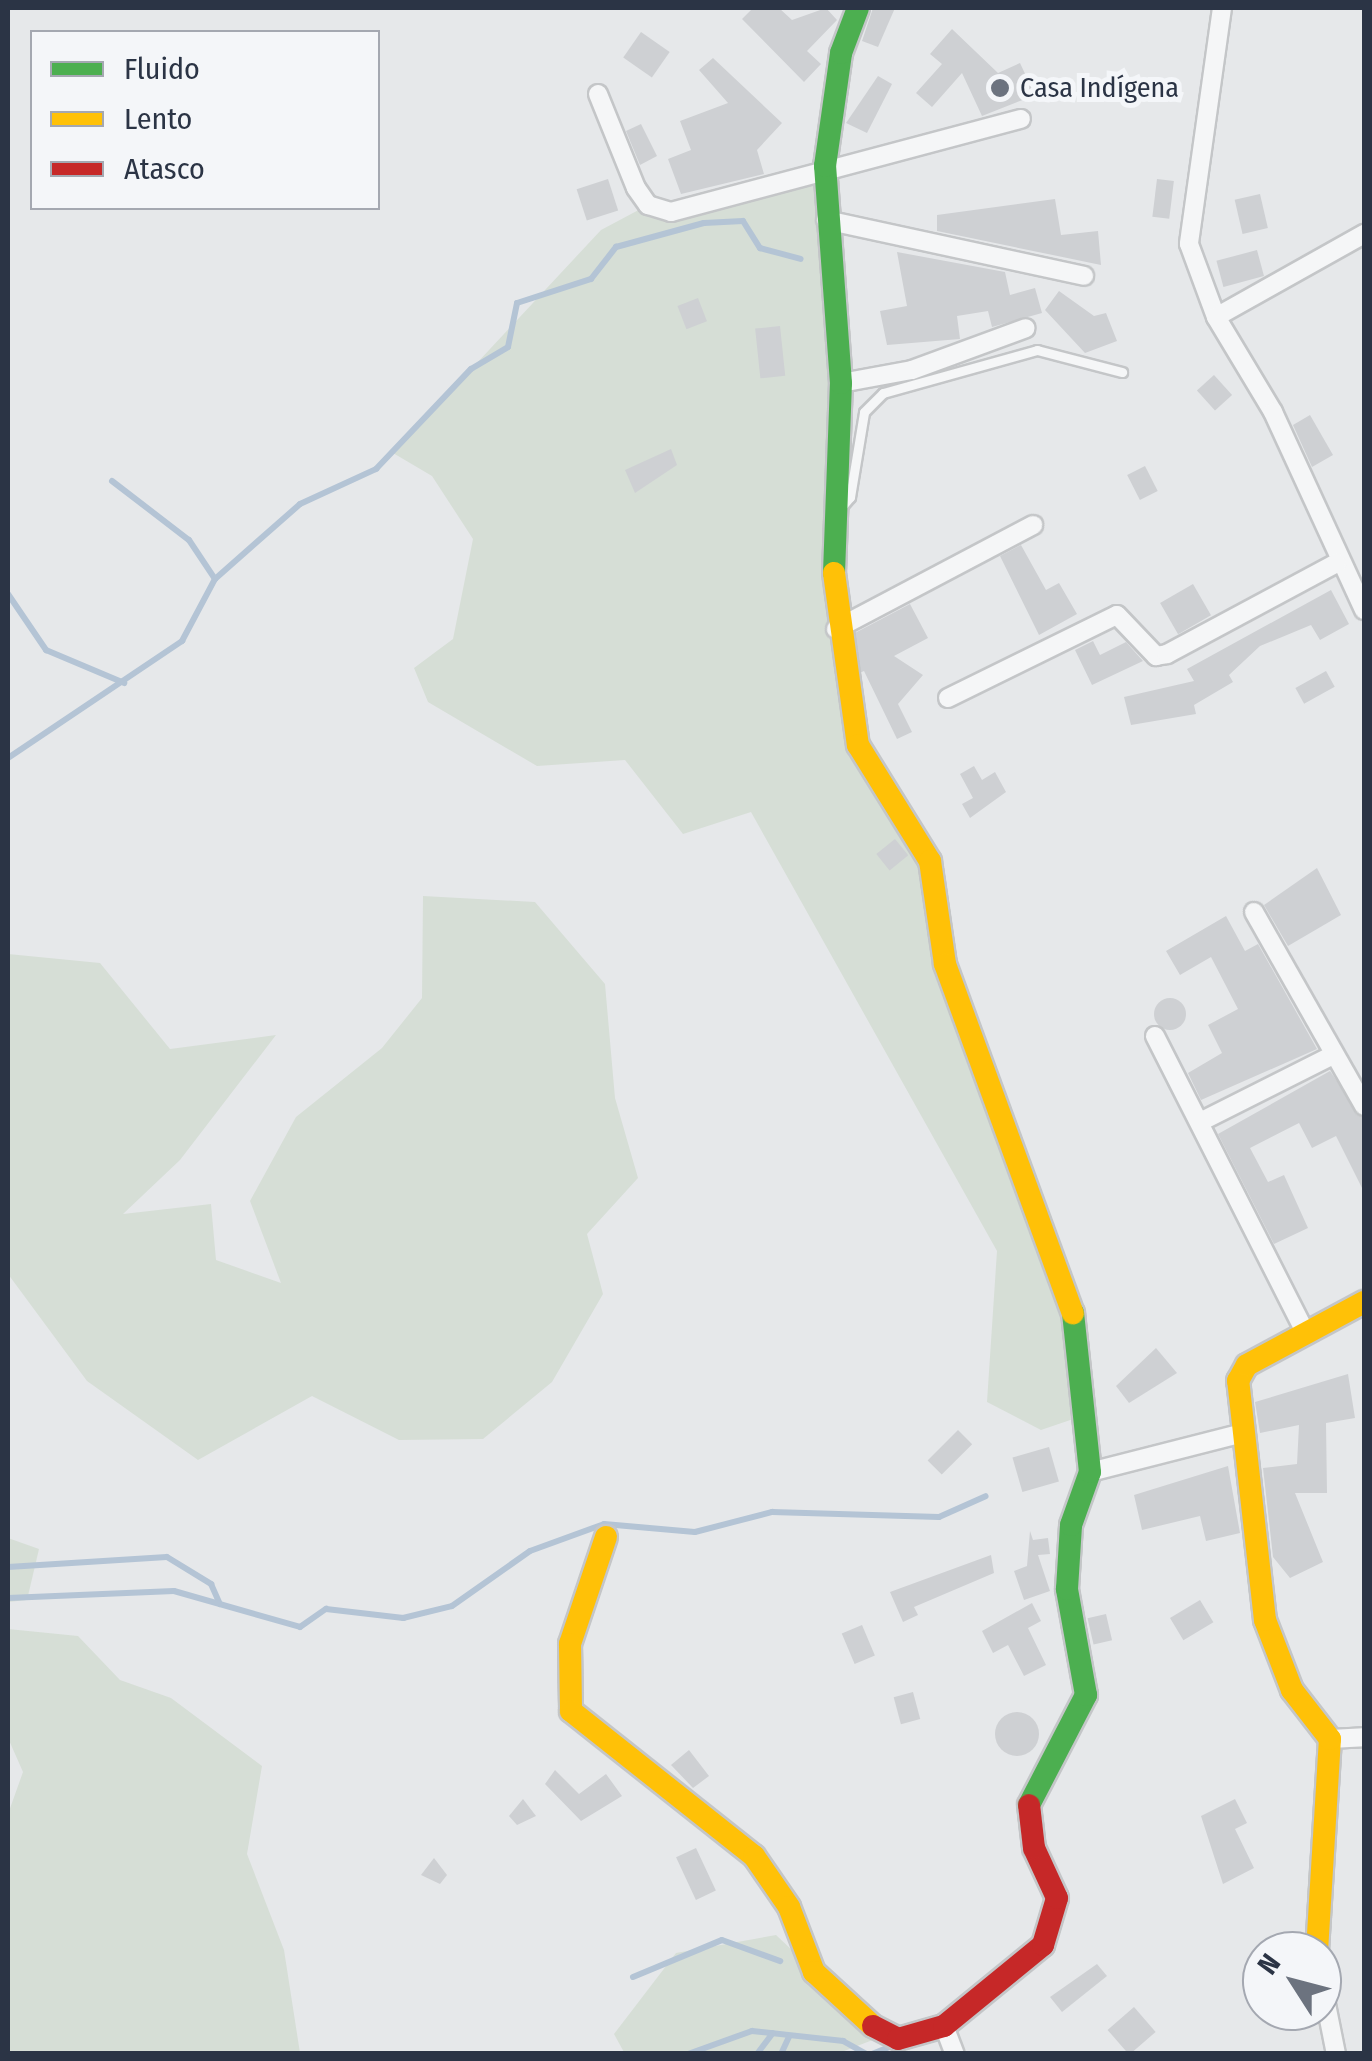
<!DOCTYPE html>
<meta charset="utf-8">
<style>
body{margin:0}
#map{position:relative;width:1372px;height:2061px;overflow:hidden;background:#e6e8ea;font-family:"Fira Sans Condensed",sans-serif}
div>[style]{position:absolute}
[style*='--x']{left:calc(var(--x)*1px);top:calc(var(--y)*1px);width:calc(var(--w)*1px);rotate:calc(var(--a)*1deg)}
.green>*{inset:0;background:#d6ded6}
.stream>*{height:6px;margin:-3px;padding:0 3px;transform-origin:3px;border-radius:3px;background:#b4c4d5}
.building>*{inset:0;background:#ced0d3;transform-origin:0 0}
.round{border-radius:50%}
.roads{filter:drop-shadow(2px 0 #c4c6c8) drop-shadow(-2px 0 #c4c6c8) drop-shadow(0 2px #c4c6c8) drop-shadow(0 -2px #c4c6c8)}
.lane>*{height:9px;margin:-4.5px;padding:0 4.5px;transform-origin:4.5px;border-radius:4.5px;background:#f5f6f7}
.street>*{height:18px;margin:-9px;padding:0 9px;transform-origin:9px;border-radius:9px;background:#f5f6f7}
.fast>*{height:22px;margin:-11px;padding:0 11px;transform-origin:11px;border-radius:11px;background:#4caf50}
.slow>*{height:22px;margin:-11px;padding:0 11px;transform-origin:11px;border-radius:11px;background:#ffc107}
.jam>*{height:22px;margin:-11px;padding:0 11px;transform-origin:11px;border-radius:11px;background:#c62828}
.dots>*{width:28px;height:28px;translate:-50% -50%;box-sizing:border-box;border:5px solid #f4f6f9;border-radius:50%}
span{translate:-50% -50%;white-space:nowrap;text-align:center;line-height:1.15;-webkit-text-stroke:10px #f4f6f9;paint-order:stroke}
.poi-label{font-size:28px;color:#2b3445}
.left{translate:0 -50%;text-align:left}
.frame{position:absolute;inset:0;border:10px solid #2b3445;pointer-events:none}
.legend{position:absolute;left:30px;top:30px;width:350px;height:180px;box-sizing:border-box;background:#f4f6f9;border:2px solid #a4a8b1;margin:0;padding:12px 18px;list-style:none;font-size:30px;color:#2b3445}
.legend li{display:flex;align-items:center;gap:20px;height:50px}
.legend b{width:50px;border:2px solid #a4a8b1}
.north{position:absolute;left:1242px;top:1931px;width:100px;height:100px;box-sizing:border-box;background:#f4f6f9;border:2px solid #a4a8b1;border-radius:50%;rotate:306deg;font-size:28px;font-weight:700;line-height:40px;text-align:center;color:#2b3445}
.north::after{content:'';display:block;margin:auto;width:35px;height:45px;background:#6c737f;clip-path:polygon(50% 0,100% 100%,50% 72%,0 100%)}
</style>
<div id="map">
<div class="green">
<i style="clip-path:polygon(825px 166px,841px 383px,830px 522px,858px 745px,930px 861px,945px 964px,1041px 1210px,1085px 1415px,1041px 1430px,987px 1402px,997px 1251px,751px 812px,683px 834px,625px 760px,537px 766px,428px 702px,414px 668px,453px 639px,473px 539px,432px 476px,393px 453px,601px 230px,648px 205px,671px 212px)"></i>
<i style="clip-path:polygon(423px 896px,535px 902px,605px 984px,615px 1098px,638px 1178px,587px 1234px,603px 1294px,552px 1382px,483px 1439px,399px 1440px,312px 1396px,198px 1460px,87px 1381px,8px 1274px,8px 954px,100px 963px,170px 1049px,276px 1035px,180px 1160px,123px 1214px,211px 1204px,216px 1260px,281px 1283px,250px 1201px,296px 1117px,382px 1048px,422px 998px)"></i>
<i style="clip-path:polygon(8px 1538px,39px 1549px,27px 1600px,8px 1602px)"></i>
<i style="clip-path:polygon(8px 1629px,78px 1636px,120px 1680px,171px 1698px,262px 1766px,247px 1854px,284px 1950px,300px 2053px,8px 2053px,8px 1814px,23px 1772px,8px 1738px)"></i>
<i style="clip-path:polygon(776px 1935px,883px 2036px,839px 2053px,625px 2054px,614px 2034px,676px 1953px)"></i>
</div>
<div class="stream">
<i style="--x:112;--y:481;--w:97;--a:37.5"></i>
<i style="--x:189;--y:540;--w:47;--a:56.3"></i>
<i style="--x:8;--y:594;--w:68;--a:55.8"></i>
<i style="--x:46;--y:650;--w:85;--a:22.9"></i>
<i style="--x:8;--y:758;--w:210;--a:-33.9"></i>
<i style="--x:182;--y:641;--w:70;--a:-62"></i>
<i style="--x:215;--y:579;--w:113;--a:-41.4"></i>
<i style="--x:300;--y:504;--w:84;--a:-24.7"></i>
<i style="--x:376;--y:469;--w:138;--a:-46.5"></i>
<i style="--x:471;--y:369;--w:43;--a:-30.7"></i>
<i style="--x:508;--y:347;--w:45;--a:-78.4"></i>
<i style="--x:517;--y:303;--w:78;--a:-18"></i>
<i style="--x:591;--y:279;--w:41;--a:-52"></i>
<i style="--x:616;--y:247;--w:91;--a:-15.3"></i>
<i style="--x:704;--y:223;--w:39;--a:-3"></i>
<i style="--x:743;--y:221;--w:32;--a:58"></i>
<i style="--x:760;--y:248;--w:42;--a:15"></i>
<i style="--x:8;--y:1567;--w:159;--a:-3.6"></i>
<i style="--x:167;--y:1557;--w:52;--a:31.5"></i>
<i style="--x:211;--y:1584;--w:22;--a:66"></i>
<i style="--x:8;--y:1598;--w:166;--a:-2.4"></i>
<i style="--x:174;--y:1591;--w:131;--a:15.9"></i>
<i style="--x:300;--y:1627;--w:32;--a:-35"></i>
<i style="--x:326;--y:1609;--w:78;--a:6.7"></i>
<i style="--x:403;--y:1618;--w:50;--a:-13.8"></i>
<i style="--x:452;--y:1606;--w:95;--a:-35.2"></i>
<i style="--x:530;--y:1551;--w:79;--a:-20"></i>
<i style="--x:604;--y:1524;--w:91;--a:5"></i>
<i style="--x:695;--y:1532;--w:80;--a:-14.6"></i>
<i style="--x:772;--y:1512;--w:167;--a:1.7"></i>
<i style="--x:939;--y:1517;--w:51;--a:-24.1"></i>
<i style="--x:633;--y:1977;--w:96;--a:-22.6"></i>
<i style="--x:722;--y:1940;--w:62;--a:19.9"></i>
<i style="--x:688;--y:2054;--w:68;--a:-19.8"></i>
<i style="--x:752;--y:2031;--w:92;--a:6.3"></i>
<i style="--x:843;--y:2041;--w:26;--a:29"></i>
<i style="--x:757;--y:2054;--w:26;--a:-53"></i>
<i style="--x:781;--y:2054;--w:19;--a:-65"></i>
<i style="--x:872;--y:2054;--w:24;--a:-22"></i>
</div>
<div class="building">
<i style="clip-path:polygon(753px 8px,779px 8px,792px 20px,826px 8px,837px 20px,807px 51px,821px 64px,804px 82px,742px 19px)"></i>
<i style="clip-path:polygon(873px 8px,895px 8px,878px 47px,862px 41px)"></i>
<i style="clip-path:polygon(952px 29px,998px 73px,1020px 63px,1035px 95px,982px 116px,962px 73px,932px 107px,916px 93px,942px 64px,930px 54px)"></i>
<i style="left:641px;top:32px;width:35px;height:31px;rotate:35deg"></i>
<i style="clip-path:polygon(713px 58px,782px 123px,757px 150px,764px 174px,681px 194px,668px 159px,691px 150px,680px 121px,728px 103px,699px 70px)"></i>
<i style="clip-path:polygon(878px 76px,892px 84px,867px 133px,846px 123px)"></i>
<i style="clip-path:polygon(641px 124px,657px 156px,640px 165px,626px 131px)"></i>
<i style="left:608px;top:179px;width:33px;height:33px;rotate:72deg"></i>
<i style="left:1157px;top:179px;width:17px;height:38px;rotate:7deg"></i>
<i style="left:1260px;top:194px;width:35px;height:26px;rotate:77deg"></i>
<i style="clip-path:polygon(1055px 199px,1061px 235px,1098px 231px,1101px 265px,937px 231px,937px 215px)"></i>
<i style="left:1257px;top:250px;width:27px;height:42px;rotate:75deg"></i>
<i style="clip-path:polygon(897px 252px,1005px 272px,1010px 295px,1035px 288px,1042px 313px,992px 327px,988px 311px,957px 316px,960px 339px,887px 345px,880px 311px,907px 306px)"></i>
<i style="clip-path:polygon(1059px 291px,1094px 316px,1106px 313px,1117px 341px,1085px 353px,1045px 310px)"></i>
<i style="left:698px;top:298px;width:25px;height:22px;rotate:69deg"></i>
<i style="left:780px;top:326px;width:50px;height:25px;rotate:84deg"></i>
<i style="left:1214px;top:375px;width:27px;height:23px;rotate:48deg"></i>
<i style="clip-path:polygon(1310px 415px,1333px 455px,1312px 467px,1293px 425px)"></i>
<i style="clip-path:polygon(671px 449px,677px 465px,635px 493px,625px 470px)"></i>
<i style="left:1145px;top:466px;width:28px;height:20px;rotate:63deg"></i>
<i style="clip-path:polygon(1021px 545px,1046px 590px,1059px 583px,1077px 614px,1039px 635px,1000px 556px)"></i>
<i style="left:1193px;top:584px;width:36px;height:38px;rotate:60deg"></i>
<i style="clip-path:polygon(1331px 590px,1349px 624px,1320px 640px,1311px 625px,1260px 646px,1229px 675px,1233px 682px,1194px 705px,1196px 714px,1131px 725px,1124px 697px,1194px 681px,1187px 669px)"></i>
<i style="clip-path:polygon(910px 604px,928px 638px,894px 656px,923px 675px,898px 704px,912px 732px,897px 739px,864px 671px,857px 674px,853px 634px)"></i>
<i style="clip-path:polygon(1093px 641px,1100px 655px,1126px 642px,1143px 661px,1092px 685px,1075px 650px)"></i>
<i style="left:1326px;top:671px;width:18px;height:35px;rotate:61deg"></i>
<i style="clip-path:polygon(974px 766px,982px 780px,995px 772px,1006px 792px,970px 818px,962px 804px,973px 798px,960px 774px)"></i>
<i style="left:895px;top:839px;width:21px;height:24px;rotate:51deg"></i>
<i style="clip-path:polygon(1317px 868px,1341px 915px,1288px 946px,1264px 905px)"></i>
<i style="clip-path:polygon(1226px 916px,1245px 951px,1258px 944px,1317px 1049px,1201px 1100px,1188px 1073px,1222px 1053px,1208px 1025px,1238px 1009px,1211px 957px,1180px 975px,1166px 951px)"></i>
<i class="round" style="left:1154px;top:998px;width:32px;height:32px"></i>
<i style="clip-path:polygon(1330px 1071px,1364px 1120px,1364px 1192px,1336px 1136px,1312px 1148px,1299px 1123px,1250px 1148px,1268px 1182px,1284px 1175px,1308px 1228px,1274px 1244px,1218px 1134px)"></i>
<i style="clip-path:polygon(1156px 1348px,1177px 1373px,1129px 1403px,1116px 1386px)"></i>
<i style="clip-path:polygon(1348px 1374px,1355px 1418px,1326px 1423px,1327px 1493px,1295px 1493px,1323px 1562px,1290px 1578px,1273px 1557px,1263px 1468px,1297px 1464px,1299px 1425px,1260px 1433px,1255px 1402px)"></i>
<i style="left:958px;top:1430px;width:20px;height:43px;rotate:45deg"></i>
<i style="left:1049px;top:1447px;width:36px;height:38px;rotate:74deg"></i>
<i style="clip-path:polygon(1228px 1466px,1240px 1533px,1206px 1541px,1200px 1516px,1142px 1530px,1134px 1495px)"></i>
<i style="clip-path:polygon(1030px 1531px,1033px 1540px,1048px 1538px,1050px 1554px,1038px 1555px,1050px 1591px,1024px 1600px,1014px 1571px,1027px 1566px)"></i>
<i style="clip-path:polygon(991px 1555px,994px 1573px,914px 1607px,918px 1615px,903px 1622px,890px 1592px)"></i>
<i style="left:1200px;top:1600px;width:26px;height:35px;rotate:59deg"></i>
<i style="clip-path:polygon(1032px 1603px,1041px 1621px,1028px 1628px,1046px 1665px,1024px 1676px,1008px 1645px,993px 1653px,982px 1631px)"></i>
<i style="left:1106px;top:1614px;width:27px;height:19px;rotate:77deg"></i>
<i style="left:862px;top:1625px;width:33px;height:22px;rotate:67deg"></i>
<i style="left:913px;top:1692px;width:28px;height:20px;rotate:75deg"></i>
<i class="round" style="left:995px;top:1712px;width:44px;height:44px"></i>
<i style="clip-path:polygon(689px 1750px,709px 1776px,693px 1788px,671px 1765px)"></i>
<i style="clip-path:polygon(555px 1770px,579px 1794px,606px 1774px,622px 1796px,581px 1821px,545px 1784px)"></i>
<i style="clip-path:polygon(523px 1799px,536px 1816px,517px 1825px,509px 1816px)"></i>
<i style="clip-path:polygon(1235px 1799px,1247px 1823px,1235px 1829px,1254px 1868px,1223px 1884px,1201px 1816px)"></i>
<i style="left:696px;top:1848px;width:47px;height:22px;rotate:65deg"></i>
<i style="clip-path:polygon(434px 1858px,447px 1875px,440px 1884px,421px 1875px)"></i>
<i style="clip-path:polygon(1097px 1964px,1107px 1976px,1062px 2012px,1050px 1997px)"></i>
<i style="left:1134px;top:2007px;width:33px;height:35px;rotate:49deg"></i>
</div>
<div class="roads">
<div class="lane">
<i style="--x:837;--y:512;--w:20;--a:-49"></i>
<i style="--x:850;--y:497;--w:86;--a:-80.6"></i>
<i style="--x:864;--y:412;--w:27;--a:-45"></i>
<i style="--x:883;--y:393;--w:160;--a:-15.6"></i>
<i style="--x:1037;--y:350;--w:88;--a:14.5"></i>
</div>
<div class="street">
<i style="--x:1222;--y:8;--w:238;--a:98"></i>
<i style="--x:1189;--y:244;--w:78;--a:69.7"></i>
<i style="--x:1216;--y:317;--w:111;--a:59"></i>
<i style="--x:1273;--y:412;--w:218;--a:65.3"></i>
<i style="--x:598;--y:94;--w:101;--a:68"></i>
<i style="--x:636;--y:188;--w:21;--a:55"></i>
<i style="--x:648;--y:205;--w:24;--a:17"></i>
<i style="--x:671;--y:212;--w:362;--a:-14.9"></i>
<i style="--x:826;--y:220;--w:264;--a:12.2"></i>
<i style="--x:1216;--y:317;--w:170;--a:-29.3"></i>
<i style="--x:841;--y:383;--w:72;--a:-10.4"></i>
<i style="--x:912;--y:370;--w:121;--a:-20.2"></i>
<i style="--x:836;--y:629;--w:223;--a:-27.8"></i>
<i style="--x:948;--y:698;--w:188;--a:-26.2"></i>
<i style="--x:1117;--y:615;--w:57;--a:46.4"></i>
<i style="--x:1156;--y:656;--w:11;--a:-10"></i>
<i style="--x:1167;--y:654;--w:193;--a:-28.2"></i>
<i style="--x:1254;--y:912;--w:223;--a:60.4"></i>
<i style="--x:1155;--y:1036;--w:332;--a:63.1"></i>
<i style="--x:1200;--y:1122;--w:149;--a:-26.7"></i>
<i style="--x:1090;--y:1472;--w:158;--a:-14.3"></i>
<i style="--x:1330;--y:1739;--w:34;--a:-3"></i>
<i style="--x:1322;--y:1984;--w:71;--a:78.7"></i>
<i style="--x:944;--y:2026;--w:30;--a:69"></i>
</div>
<div class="fast">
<i style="--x:834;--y:573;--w:190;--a:-87.9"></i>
<i style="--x:841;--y:383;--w:218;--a:-94.2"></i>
<i style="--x:825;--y:166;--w:114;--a:-81.9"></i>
<i style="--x:841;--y:53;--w:48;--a:-69.3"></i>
<i style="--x:1029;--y:1805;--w:124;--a:-62.6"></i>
<i style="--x:1086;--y:1695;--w:108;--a:-100.2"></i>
<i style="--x:1067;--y:1589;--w:64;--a:-86.4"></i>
<i style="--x:1071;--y:1525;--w:56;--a:-70.3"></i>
<i style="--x:1090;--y:1472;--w:160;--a:-96.1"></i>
</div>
<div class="slow">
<i style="--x:834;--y:573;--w:174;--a:82.1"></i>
<i style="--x:858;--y:745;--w:137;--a:58.2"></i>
<i style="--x:930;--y:861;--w:104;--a:81.7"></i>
<i style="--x:945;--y:964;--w:372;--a:69.9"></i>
<i style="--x:606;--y:1537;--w:113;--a:108.6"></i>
<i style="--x:570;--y:1644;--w:67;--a:89.1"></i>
<i style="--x:571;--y:1711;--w:233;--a:38.4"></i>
<i style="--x:754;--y:1856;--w:62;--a:55.5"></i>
<i style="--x:789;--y:1907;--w:70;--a:69"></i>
<i style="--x:814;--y:1972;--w:80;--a:42.5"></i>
<i style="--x:1317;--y:1951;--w:212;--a:-86.5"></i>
<i style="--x:1330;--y:1739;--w:62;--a:-127.8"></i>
<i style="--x:1292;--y:1690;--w:75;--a:-111.1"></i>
<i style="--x:1265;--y:1620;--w:241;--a:-96.4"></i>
<i style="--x:1238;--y:1381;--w:18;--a:-61"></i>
<i style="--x:1247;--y:1365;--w:133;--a:-28.3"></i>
</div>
<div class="jam">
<i style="--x:873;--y:2026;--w:28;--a:27"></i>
<i style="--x:898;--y:2039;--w:48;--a:-15.8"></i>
<i style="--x:944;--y:2026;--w:128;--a:-39.3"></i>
<i style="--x:1043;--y:1945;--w:49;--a:-73.4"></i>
<i style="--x:1057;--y:1898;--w:55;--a:-114.7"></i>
<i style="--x:1034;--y:1848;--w:43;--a:-96.6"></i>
</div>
</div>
<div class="dots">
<i style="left:1000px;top:88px;background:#6c737f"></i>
</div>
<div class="poi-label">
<span class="left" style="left:1020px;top:88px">Casa Indígena</span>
</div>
<div class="frame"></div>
<ul class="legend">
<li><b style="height:12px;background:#4caf50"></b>Fluido</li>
<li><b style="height:12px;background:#ffc107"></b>Lento</li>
<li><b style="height:12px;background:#c62828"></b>Atasco</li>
</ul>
<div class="north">N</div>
</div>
